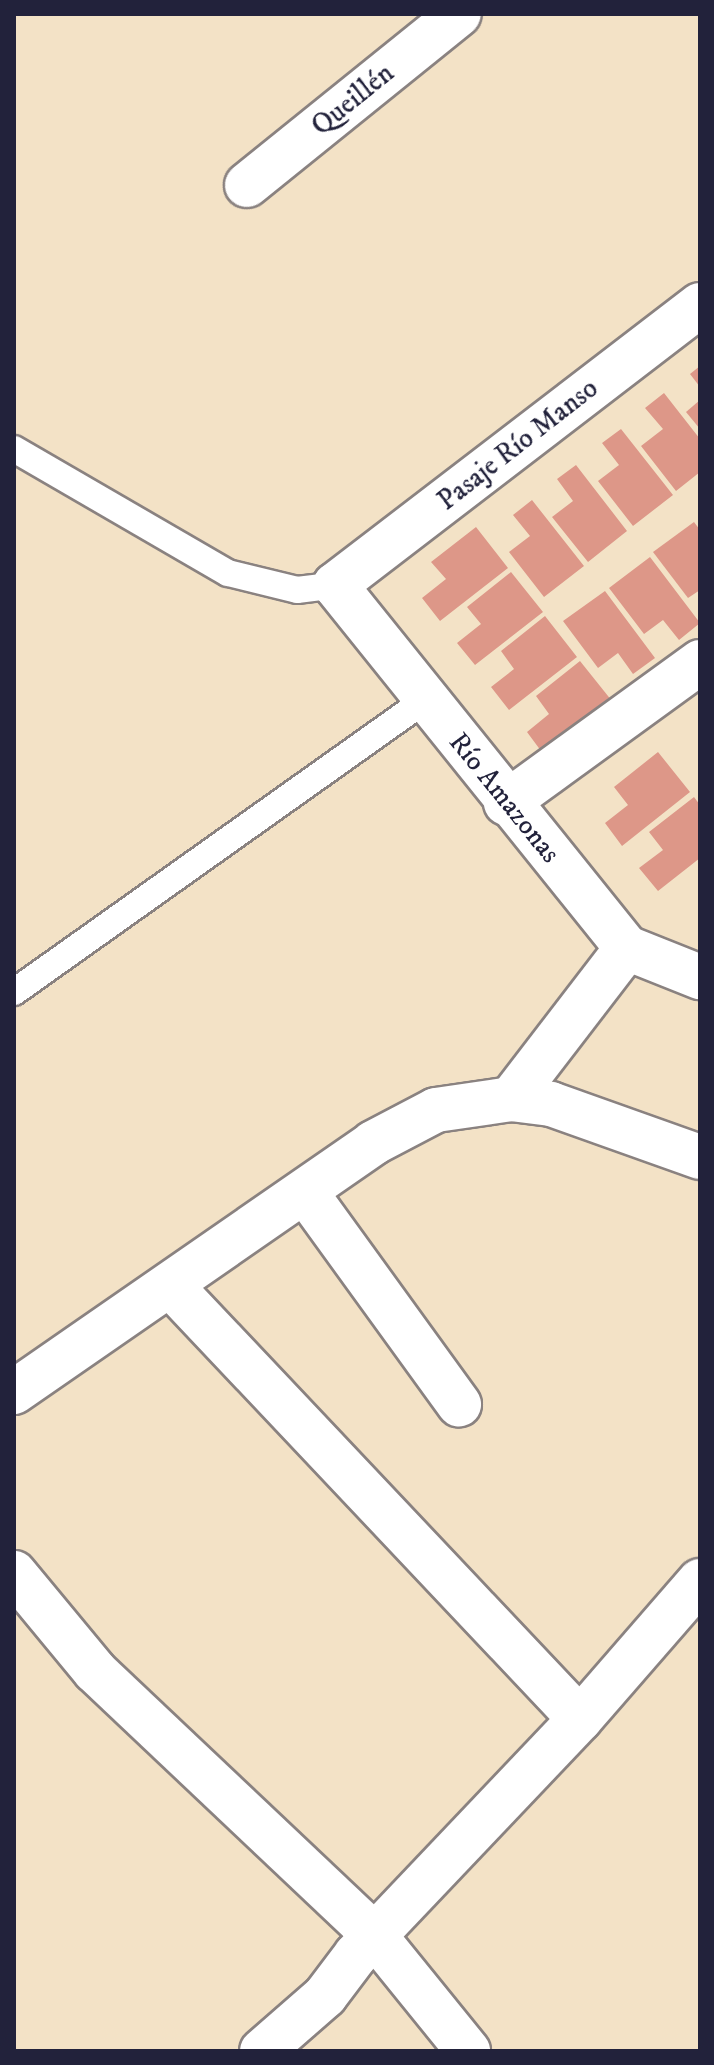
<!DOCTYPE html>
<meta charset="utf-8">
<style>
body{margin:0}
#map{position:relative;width:714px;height:2065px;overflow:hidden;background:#f3e2c6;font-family:"IM FELL DW Pica",serif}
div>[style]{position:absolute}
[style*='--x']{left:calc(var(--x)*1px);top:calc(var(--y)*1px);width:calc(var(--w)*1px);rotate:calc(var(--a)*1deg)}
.building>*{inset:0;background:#dd9788}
.roads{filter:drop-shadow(2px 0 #8a8280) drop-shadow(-2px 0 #8a8280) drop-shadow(0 2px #8a8280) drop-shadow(0 -2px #8a8280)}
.lane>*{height:26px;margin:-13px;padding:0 13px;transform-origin:13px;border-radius:13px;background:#fff}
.street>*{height:44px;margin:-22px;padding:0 22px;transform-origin:22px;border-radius:22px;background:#fff}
span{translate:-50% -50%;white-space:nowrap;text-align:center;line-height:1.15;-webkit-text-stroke:8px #fff;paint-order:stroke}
.street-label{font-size:28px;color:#22223b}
.frame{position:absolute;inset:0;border:16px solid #22223b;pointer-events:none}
</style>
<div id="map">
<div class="building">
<i style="clip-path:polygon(700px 366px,700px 387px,690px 374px)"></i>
<i style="clip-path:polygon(664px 393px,700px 439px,700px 472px,676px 491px,641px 446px,663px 429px,645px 408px)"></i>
<i style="clip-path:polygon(700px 400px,700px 429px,686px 412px)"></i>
<i style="clip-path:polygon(621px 429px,673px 495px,633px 526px,598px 481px,619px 465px,602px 443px)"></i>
<i style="clip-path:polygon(576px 465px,627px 531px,588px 562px,552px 517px,573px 501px,557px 479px)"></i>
<i style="clip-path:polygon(532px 500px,584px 566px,544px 597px,509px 552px,530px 536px,513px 515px)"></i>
<i style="clip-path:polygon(694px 522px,700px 530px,700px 590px,688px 598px,653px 552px)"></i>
<i style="clip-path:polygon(476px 527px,508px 568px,440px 621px,422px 598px,446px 579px,431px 562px)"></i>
<i style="clip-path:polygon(650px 557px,700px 623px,679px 640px,663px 620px,644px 634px,609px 588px)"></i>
<i style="clip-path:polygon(511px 572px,543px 612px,475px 665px,457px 643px,481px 624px,467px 607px)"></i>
<i style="clip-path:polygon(605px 591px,655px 658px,633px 674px,618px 653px,598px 668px,563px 621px)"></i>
<i style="clip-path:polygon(545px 616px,577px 657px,509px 710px,491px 687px,514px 669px,501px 651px)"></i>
<i style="clip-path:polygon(580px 661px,612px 701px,544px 755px,527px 732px,549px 714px,536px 696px)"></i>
<i style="clip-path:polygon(658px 752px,690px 792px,622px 846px,605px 823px,628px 805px,614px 787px)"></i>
<i style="clip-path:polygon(694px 797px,700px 805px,700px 858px,658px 891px,639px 868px,663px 850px,649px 832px)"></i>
</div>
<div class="roads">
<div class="lane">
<i style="--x:14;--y:449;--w:247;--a:30.1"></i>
<i style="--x:228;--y:573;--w:71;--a:13.8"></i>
<i style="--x:297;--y:590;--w:38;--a:-7"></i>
<i style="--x:14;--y:992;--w:504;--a:-35.39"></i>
</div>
<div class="street">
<i style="--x:247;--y:185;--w:272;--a:-38.9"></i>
<i style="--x:700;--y:305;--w:460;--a:142.5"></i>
<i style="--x:335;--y:585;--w:466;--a:51.2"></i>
<i style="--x:627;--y:948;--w:79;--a:21.7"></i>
<i style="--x:506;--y:803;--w:240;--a:-36"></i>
<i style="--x:511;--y:1099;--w:190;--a:-52.5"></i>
<i style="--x:306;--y:1193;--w:261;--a:54.1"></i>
<i style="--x:172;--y:1287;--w:594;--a:46.64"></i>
<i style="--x:14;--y:1392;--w:437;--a:-34.7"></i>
<i style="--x:373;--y:1143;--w:71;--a:-27.6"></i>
<i style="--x:436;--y:1110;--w:76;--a:-8.3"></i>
<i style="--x:511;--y:1099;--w:40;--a:7.1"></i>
<i style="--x:551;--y:1104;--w:158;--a:19.6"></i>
<i style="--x:14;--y:1573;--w:127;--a:50.4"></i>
<i style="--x:95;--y:1671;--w:386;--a:43.4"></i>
<i style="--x:375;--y:1936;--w:148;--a:51"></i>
<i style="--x:262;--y:2051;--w:84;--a:-41.1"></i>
<i style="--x:325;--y:1996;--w:51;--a:-52.9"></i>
<i style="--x:356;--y:1955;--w:325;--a:-46.5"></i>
<i style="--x:580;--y:1719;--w:183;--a:-49"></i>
</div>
</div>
<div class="street-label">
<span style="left:353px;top:100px;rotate:-39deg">Queillén</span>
<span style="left:518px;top:445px;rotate:-38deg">Pasaje Río Manso</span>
<span style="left:504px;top:798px;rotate:51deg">Río Amazonas</span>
</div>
<div class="frame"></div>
</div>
